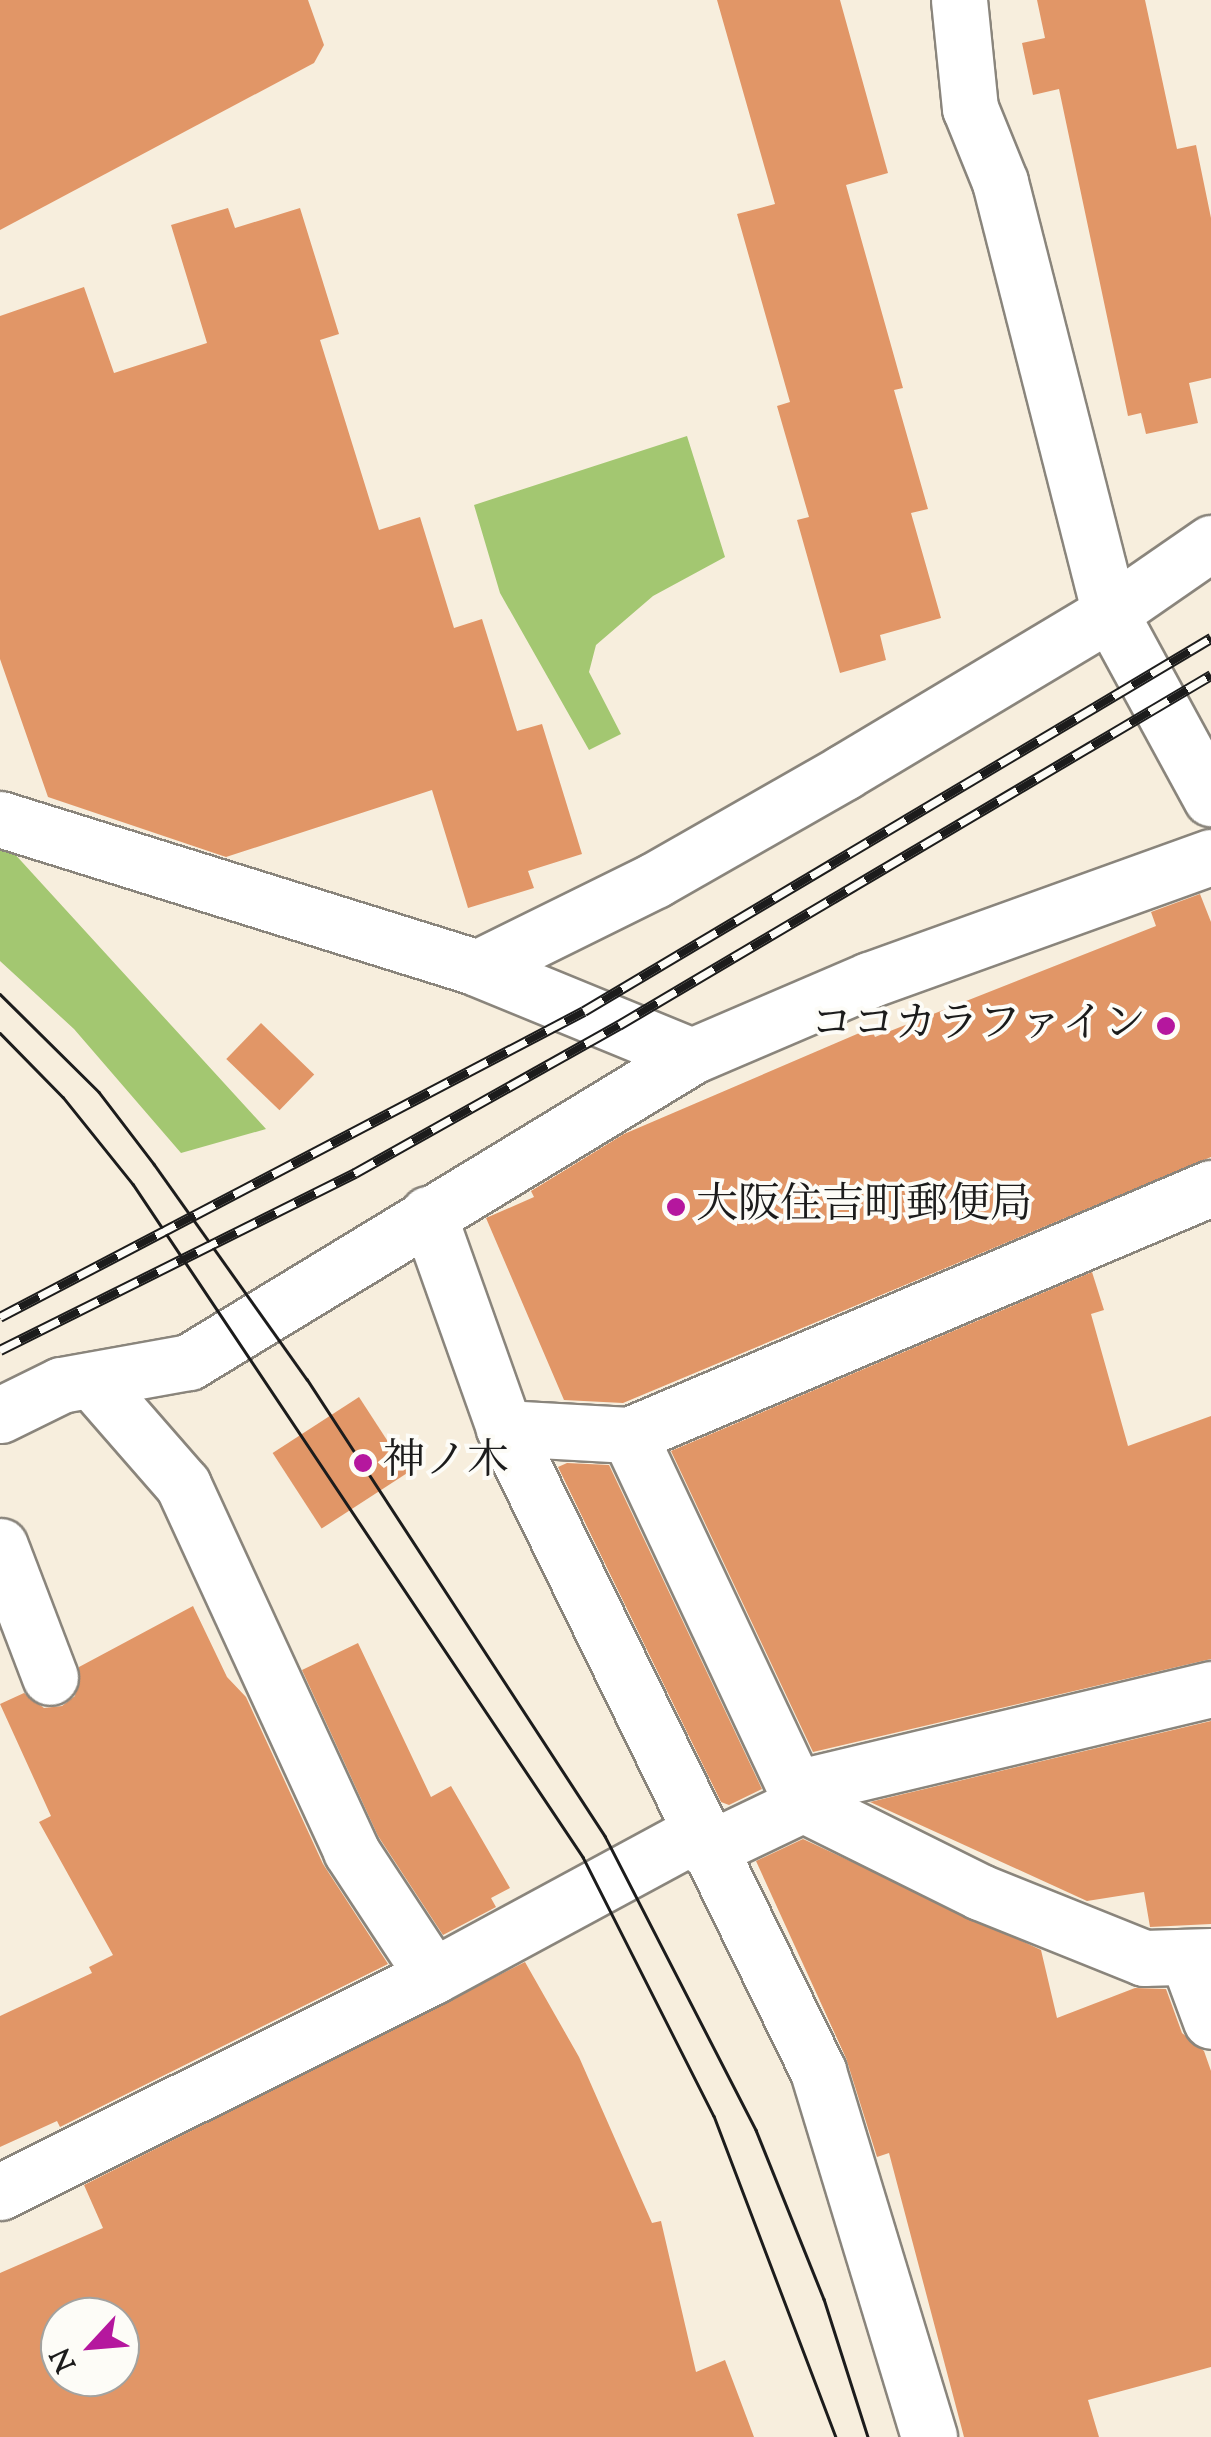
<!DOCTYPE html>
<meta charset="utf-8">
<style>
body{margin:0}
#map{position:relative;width:1211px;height:2437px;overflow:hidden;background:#f7eedd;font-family:"Sorts Mill Goudy","Noto Serif JP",serif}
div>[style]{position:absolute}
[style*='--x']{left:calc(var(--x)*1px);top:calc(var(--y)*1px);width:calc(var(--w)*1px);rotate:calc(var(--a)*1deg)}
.green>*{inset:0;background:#a3c771}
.building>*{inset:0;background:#e19667;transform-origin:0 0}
.roads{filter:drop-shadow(2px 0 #8a857c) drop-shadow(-2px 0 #8a857c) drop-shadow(0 2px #8a857c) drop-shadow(0 -2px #8a857c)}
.minor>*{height:55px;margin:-27.5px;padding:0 27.5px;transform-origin:27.5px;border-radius:27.5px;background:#fff}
.tram>*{height:2.5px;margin:-1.25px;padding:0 1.25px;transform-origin:1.25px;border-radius:1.25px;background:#1c1c1c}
.rail>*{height:11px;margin-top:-5.5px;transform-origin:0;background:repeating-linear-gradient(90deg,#fdfcf7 0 22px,#1c1c1c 0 44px);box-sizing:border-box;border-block:2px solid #1c1c1c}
.dots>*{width:28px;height:28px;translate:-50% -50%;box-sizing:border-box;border:5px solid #fdfcf7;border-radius:50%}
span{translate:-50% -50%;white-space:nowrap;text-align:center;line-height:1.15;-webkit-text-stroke:8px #fdfcf7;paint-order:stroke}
.poi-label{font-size:42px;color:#1c1c1c}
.right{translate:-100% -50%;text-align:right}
.left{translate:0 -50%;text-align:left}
.north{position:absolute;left:40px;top:2297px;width:100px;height:100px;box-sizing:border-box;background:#fdfcf7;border:2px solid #a3a29f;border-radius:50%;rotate:244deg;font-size:28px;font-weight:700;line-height:40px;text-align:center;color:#1c1c1c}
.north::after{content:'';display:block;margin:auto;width:35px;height:45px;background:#b5179e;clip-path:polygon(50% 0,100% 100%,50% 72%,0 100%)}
</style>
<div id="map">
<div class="green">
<i style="clip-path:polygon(687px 436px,725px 557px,653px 596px,596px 645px,589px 672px,621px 734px,589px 750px,500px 593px,474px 505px)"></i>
<i style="clip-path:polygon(0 846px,12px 851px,266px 1129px,181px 1153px,74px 1029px,0 961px)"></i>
</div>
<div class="building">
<i style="clip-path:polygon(0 0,308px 0,324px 45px,314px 63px,0 230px)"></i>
<i style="clip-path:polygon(717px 0,840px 0,888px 173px,846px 185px,903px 388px,894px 390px,928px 509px,911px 513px,941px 618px,880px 635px,886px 660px,840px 673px,797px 520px,809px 517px,777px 406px,790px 402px,737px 214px,775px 204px)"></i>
<i style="clip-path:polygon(1037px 0,1145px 0,1177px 149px,1196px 145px,1211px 218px,1211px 378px,1189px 383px,1198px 423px,1146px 434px,1141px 413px,1128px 416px,1059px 89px,1033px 95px,1022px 43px,1045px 38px)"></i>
<i style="clip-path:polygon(228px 208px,235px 228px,300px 208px,339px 334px,320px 340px,379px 530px,420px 517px,454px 628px,482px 619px,517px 731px,542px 724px,582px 854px,528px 871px,534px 888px,468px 908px,432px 790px,226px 857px,48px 797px,0 659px,0 316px,84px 287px,114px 373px,207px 343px,171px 225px)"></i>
<i style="clip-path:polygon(1200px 894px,1211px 922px,1211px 1157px,623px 1403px,564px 1400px,486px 1218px,534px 1197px,531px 1191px,624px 1134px,871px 1028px,875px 1037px,1156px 926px,1151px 912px)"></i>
<i style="left:261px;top:1023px;width:74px;height:50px;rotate:44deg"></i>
<i style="clip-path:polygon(1092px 1272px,1104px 1310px,1091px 1314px,1128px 1446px,1211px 1416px,1211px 1659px,813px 1752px,671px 1451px)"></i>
<i style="left:359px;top:1397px;width:90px;height:103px;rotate:57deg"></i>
<i style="clip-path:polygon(567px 1463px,609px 1465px,762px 1789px,729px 1805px,721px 1802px,558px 1467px)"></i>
<i style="clip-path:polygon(193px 1606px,227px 1677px,246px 1697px,323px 1864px,388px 1964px,60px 2127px,57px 2121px,0 2147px,0 2016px,92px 1973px,89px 1967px,113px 1955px,39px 1822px,51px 1816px,0 1704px,24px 1693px,44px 1708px,62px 1706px,75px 1696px,79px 1667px)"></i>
<i style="clip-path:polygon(358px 1643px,431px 1797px,451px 1786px,510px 1888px,491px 1898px,496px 1907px,443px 1935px,378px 1836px,302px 1670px)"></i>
<i style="clip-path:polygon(1211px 1721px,1211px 1924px,1150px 1927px,1144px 1892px,1087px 1901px,870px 1802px)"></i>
<i style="clip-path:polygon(803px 1839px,1041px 1950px,1057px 2018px,1135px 1988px,1166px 1989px,1182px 2033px,1204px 2051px,1211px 2071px,1211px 2367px,1088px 2400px,1099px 2437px,964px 2437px,889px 2153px,877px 2157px,846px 2058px,756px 1861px)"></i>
<i style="clip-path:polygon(evenodd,525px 1962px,579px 2057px,652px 2223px,661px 2221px,696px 2372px,725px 2360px,754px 2437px,0 2437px,0 2273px,103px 2228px,84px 2185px,525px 1962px,60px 2317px,120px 2317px,120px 2377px,60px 2377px,60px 2317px)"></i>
</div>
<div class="roads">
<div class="minor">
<i style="--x:959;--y:0;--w:109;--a:84.2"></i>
<i style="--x:970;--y:108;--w:80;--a:67.9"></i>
<i style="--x:1000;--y:182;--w:445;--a:75.7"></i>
<i style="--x:1110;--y:613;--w:211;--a:61.4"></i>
<i style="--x:0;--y:819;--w:500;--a:17.3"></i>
<i style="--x:477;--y:968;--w:232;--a:22.3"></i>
<i style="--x:477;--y:968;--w:199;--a:-26.3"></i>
<i style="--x:655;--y:880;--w:218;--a:-29.7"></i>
<i style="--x:844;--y:772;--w:310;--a:-30.9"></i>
<i style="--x:1110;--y:613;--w:123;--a:-34.7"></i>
<i style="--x:428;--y:1214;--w:227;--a:70.4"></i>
<i style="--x:504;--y:1428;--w:716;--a:63.97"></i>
<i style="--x:818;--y:2071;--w:382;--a:73.1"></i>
<i style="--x:95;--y:1384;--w:134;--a:48.9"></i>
<i style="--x:183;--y:1485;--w:403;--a:65.3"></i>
<i style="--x:351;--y:1851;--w:149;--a:56.7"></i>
<i style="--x:0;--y:1415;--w:68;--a:-26.2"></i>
<i style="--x:61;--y:1385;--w:130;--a:-10.2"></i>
<i style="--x:189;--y:1362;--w:589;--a:-31.31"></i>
<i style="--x:692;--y:1056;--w:193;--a:-23.2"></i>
<i style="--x:869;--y:980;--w:363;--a:-19.8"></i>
<i style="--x:504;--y:1428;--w:125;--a:3.2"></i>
<i style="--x:629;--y:1435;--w:632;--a:-23"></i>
<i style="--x:629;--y:1435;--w:408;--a:64.8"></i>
<i style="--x:0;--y:1546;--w:140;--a:69.1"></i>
<i style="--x:796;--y:1788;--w:427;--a:-13.4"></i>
<i style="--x:707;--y:1850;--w:106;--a:-25.6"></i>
<i style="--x:803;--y:1804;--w:198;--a:26.4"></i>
<i style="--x:980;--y:1892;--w:177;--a:21.9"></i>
<i style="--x:1144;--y:1958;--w:67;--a:-1.7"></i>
<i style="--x:1188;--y:1959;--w:66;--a:69.6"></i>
<i style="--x:0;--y:2192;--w:484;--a:-26.5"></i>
<i style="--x:433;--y:1976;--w:301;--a:-28.4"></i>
</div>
</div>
<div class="tram">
<i style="--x:0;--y:994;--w:139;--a:44.7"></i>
<i style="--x:99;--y:1092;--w:91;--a:52.6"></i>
<i style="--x:154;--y:1164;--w:264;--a:54.6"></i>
<i style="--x:307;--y:1379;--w:546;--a:56.89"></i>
<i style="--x:605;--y:1836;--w:331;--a:62.8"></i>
<i style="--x:756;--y:2130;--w:182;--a:68.1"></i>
<i style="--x:824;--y:2299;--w:145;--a:72.3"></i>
<i style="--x:0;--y:1033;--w:90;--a:45.5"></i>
<i style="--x:63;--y:1097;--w:112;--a:51.2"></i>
<i style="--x:133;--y:1184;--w:810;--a:56.23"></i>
<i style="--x:583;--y:1857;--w:290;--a:63.2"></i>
<i style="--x:714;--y:2116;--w:343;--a:69.2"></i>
</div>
<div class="rail">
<i style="--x:0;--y:1317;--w:659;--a:-27.65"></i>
<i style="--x:584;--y:1011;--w:730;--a:-30.75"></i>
<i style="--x:0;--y:1350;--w:397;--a:-26.5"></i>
<i style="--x:355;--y:1173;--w:303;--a:-29.3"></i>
<i style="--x:619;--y:1025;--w:688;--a:-30.59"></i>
</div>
<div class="dots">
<i style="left:1166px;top:1026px;background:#b5179e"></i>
<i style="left:676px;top:1207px;background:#b5179e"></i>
<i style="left:363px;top:1463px;background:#b5179e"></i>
</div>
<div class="poi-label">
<span class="right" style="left:1146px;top:1026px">ココカラファイン</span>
<span class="left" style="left:696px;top:1207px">大阪住吉町郵便局</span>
<span class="left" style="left:383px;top:1463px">神ノ木</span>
</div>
<div class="north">N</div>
</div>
